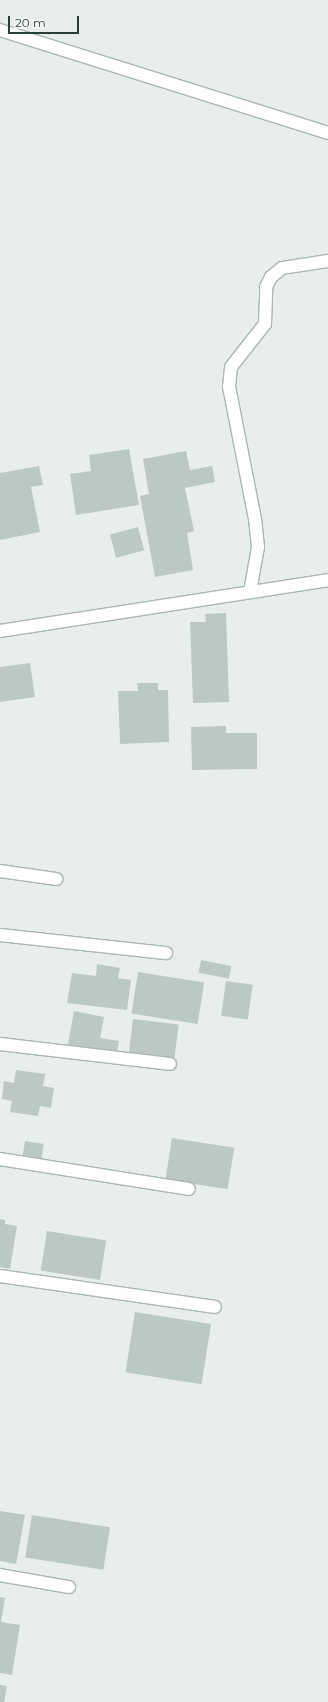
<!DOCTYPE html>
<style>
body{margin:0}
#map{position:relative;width:328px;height:1702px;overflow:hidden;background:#e7eeec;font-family:Montserrat,sans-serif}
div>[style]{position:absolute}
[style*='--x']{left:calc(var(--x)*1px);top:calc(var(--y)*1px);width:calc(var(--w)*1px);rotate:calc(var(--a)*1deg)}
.building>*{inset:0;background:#bcc8c5;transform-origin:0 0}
.roads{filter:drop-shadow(1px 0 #aab6b3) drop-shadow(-1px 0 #aab6b3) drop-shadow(0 1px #aab6b3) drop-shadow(0 -1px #aab6b3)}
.lane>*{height:12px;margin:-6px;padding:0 6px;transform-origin:6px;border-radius:6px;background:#fff}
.street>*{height:12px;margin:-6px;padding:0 6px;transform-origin:6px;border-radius:6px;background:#fff}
span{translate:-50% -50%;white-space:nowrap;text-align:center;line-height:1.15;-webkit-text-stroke:4px #f7faf9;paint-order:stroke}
.scale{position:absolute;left:8px;top:16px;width:71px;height:18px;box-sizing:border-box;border:2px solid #273e3b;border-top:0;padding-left:5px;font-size:12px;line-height:14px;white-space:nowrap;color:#273e3b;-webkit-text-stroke:3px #f7faf9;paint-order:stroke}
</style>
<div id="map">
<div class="building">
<i style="clip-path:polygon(129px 449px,139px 505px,76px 515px,70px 474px,91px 471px,89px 455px)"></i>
<i style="clip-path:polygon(186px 451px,190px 470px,212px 466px,215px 482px,185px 488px,194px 531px,187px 533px,193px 570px,155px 577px,140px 496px,149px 494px,143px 459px)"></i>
<i style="clip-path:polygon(39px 466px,43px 485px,31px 487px,40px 532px,0 540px,0 473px)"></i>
<i style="left:138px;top:527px;width:24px;height:29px;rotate:75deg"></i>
<i style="clip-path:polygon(226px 613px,229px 702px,193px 703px,190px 622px,206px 622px,205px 614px)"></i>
<i style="clip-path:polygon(30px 663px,35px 697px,0 702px,0 667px)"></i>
<i style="clip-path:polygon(137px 683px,158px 683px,158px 690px,168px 690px,169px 742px,120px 744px,118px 691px,138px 691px)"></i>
<i style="clip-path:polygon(226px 726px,226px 733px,257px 733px,257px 769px,192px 770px,191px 727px)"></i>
<i style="left:201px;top:960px;width:31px;height:13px;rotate:11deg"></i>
<i style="clip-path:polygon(97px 964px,120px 968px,118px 978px,131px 980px,127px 1010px,67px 1003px,72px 973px,96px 976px)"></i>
<i style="left:138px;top:972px;width:67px;height:42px;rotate:9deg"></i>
<i style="left:226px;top:981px;width:27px;height:35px;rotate:8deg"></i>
<i style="clip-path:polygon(74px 1011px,104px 1017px,100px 1038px,119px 1041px,116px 1057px,67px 1049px)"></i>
<i style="left:133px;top:1019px;width:46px;height:39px;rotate:7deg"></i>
<i style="clip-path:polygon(16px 1070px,45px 1074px,43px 1086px,54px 1088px,51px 1108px,40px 1106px,38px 1116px,10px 1112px,12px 1101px,2px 1099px,4px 1081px,14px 1083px)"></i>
<i style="left:172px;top:1138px;width:63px;height:42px;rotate:9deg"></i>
<i style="left:25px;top:1141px;width:19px;height:19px;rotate:9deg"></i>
<i style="clip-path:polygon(0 1219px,5px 1220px,5px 1224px,17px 1226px,10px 1269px,0 1267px)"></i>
<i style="left:47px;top:1231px;width:60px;height:40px;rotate:9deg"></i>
<i style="left:135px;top:1312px;width:77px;height:61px;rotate:9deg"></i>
<i style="clip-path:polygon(0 1511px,25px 1515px,16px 1564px,0 1561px)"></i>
<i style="left:32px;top:1515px;width:79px;height:43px;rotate:9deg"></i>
<i style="clip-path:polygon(0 1597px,5px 1598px,1px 1622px,20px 1625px,12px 1675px,0 1673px)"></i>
<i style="clip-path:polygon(0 1685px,7px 1686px,4px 1702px,0 1702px)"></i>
</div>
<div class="roads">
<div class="lane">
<i style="--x:0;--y:30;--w:344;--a:17.4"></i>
<i style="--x:250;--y:592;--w:46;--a:-79.9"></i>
<i style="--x:258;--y:547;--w:28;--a:-96"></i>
<i style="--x:255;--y:519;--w:135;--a:-101.1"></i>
<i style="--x:229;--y:387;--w:20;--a:-84"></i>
<i style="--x:231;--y:367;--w:55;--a:-51.7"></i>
<i style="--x:265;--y:324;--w:37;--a:-88"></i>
<i style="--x:266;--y:287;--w:11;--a:-63"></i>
<i style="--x:271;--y:277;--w:14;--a:-39"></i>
<i style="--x:282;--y:268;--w:47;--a:-8.7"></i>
<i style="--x:0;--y:935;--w:167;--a:6.2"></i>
<i style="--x:0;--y:1276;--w:217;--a:8.2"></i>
<i style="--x:0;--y:1575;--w:70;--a:9.9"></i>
</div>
<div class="street">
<i style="--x:0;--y:631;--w:332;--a:-8.8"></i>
<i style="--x:0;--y:871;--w:57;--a:8.1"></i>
<i style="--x:0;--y:1044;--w:171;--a:6.7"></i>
<i style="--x:0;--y:1159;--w:191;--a:9"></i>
</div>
</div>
<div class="scale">20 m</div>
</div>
